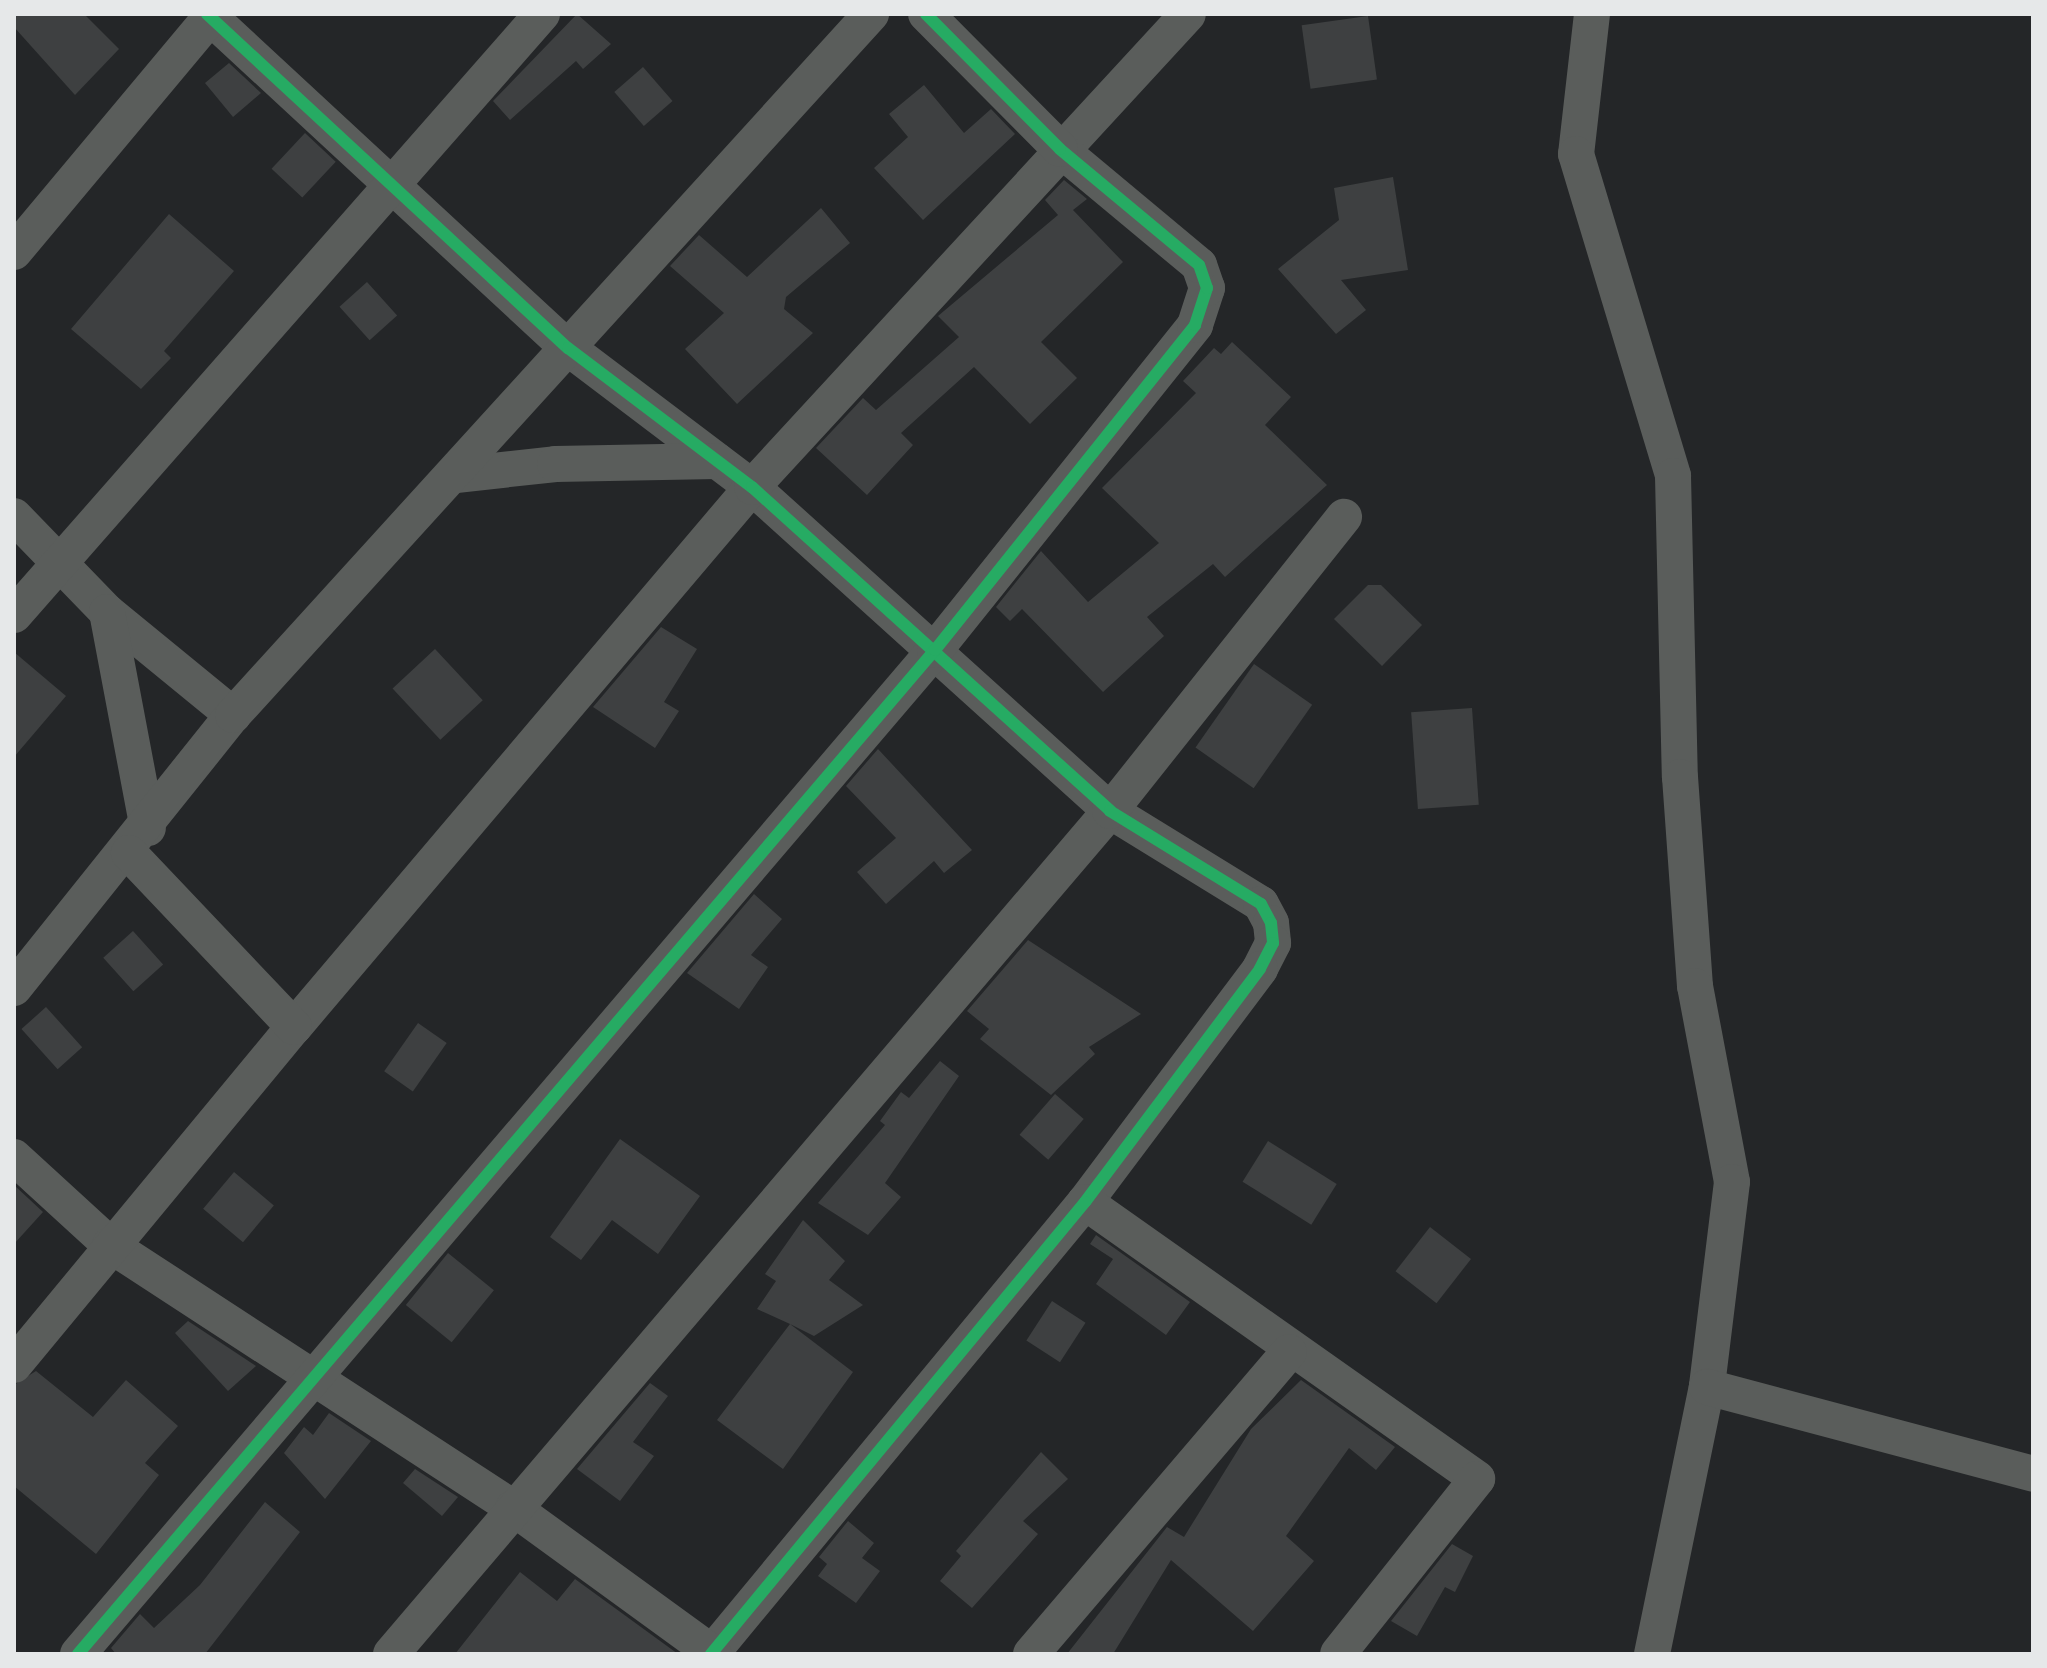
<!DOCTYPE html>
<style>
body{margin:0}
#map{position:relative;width:2047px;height:1668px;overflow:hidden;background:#242628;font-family:"Space Grotesk",sans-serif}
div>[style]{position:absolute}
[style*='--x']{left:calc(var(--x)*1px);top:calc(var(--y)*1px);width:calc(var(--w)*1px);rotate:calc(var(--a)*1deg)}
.building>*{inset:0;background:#3e4041;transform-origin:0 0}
.minor>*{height:36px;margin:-18px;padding:0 18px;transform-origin:18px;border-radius:18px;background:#5a5d5b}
.cycleway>*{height:12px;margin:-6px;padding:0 6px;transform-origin:6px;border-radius:6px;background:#26ab63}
span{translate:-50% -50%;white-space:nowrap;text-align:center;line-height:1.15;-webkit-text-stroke:6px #0e0f11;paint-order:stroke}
.frame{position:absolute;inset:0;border:16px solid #e6e8e9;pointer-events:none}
</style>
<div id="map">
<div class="building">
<i style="clip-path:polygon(14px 14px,84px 14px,119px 49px,75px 95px,14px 27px)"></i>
<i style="clip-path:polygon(577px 14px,611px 44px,583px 69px,576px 61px,510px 120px,493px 101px)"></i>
<i style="left:1368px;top:16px;width:64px;height:67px;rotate:82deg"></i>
<i style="clip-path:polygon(229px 63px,261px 93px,233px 117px,205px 83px)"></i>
<i style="left:643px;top:67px;width:45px;height:38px;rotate:49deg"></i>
<i style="clip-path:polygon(924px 85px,964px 133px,991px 109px,1015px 134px,923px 220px,874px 168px,908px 137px,889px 114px)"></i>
<i style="left:305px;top:133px;width:42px;height:49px;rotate:43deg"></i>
<i style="clip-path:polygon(1393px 177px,1408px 270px,1341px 280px,1366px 310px,1336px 334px,1278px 269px,1339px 220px,1334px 188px)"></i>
<i style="clip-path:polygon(1064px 180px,1087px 199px,1073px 210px,1123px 262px,1041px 342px,1077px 378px,1030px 424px,974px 367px,901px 433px,913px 445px,867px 495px,816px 448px,863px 398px,876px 410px,959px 337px,938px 316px,1058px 215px,1045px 200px)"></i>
<i style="clip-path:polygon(821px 208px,850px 243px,786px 297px,784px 309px,813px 333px,737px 404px,685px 349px,724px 313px,670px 266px,699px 235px,747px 277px)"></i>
<i style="clip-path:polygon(169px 214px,234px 271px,164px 351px,171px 358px,141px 389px,71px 329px)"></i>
<i style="left:367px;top:282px;width:45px;height:37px;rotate:48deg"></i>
<i style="clip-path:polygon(1232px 342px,1291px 397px,1265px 425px,1327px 485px,1225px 577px,1213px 564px,1147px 617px,1164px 636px,1103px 692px,1022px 609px,1010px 621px,996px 607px,1041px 551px,1088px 602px,1159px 543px,1102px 488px,1196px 393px,1183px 381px,1214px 348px,1221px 354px)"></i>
<i style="clip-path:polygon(1368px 585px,1381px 585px,1422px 625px,1382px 666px,1334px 619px)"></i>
<i style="clip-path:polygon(661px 627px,697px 649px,664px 702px,679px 711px,655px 748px,593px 707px)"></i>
<i style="left:435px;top:649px;width:70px;height:58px;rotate:47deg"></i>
<i style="clip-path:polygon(14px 652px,66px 696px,14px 757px)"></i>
<i style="left:1254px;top:664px;width:71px;height:102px;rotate:35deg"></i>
<i style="left:1472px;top:708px;width:97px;height:61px;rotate:86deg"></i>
<i style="clip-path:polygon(878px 749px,972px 850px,944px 873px,934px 861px,886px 904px,857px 872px,896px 838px,846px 786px)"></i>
<i style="clip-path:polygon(754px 894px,782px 919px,751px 955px,768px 967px,739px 1009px,687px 973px)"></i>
<i style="left:133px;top:931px;width:45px;height:40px;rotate:48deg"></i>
<i style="clip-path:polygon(1028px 940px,1141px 1014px,1089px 1047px,1095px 1054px,1051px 1095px,980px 1039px,989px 1029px,967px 1011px)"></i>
<i style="left:46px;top:1007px;width:54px;height:33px;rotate:48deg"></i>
<i style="left:418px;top:1023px;width:35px;height:59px;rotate:35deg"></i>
<i style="clip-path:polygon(940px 1061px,959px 1076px,885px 1183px,901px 1197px,868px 1235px,818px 1203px,885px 1125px,880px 1121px,901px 1092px,909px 1098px)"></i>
<i style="left:1055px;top:1094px;width:38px;height:54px;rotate:41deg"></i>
<i style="clip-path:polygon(620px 1139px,700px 1196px,658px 1254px,612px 1220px,581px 1260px,550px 1237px)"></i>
<i style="left:1268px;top:1141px;width:81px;height:48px;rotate:32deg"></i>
<i style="left:234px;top:1172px;width:52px;height:48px;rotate:40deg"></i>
<i style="clip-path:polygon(14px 1185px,43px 1212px,14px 1244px)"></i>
<i style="clip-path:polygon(803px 1220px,845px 1261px,829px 1280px,863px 1305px,814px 1336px,790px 1324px,853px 1372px,783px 1469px,717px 1420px,790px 1324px,757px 1309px,776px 1281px,765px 1274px)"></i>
<i style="left:1430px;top:1227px;width:52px;height:56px;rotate:38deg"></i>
<i style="clip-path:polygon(1096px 1235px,1190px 1302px,1166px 1335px,1096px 1284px,1113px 1259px,1090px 1244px)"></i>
<i style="left:448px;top:1253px;width:59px;height:67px;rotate:39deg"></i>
<i style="left:1052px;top:1301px;width:40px;height:47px;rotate:33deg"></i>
<i style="clip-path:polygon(188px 1321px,256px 1366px,228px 1391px,175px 1333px)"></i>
<i style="clip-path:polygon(36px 1371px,93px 1417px,126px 1380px,178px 1426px,145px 1463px,159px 1475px,96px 1554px,14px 1486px,14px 1385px)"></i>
<i style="clip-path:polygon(1301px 1380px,1395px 1447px,1376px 1470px,1349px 1448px,1286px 1536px,1314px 1561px,1253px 1631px,1171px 1560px,1113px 1654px,1067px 1654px,1167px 1527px,1184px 1537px,1251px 1429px)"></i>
<i style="clip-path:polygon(650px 1383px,668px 1396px,633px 1442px,654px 1456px,620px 1501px,577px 1469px)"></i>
<i style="clip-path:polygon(329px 1413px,371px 1441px,325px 1499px,284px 1453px,304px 1427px,313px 1435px)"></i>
<i style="clip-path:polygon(1041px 1452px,1068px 1479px,1023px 1521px,1038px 1534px,972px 1608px,940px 1581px,961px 1556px,956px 1551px)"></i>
<i style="clip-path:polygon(415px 1469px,458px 1497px,442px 1516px,403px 1483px)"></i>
<i style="clip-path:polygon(265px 1502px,300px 1532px,205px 1654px,116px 1654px,111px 1648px,140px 1614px,154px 1628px,200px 1585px)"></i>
<i style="clip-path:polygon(848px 1521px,874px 1543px,862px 1558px,880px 1571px,856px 1603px,818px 1576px,827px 1564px,819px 1557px)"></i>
<i style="clip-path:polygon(1452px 1544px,1473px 1556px,1455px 1592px,1445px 1587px,1417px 1636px,1391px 1621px)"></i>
<i style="clip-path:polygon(520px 1572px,557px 1601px,575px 1579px,678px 1654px,455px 1654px)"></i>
</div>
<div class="minor">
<i style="--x:207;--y:14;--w:492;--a:42.8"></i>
<i style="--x:568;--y:348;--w:231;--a:37.1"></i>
<i style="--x:752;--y:487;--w:483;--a:42.1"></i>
<i style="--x:1110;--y:811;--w:177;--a:31.6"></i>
<i style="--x:1261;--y:904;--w:21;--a:62"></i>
<i style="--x:1271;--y:923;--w:20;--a:84"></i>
<i style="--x:1273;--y:943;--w:29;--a:117"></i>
<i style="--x:1260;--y:969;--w:291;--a:126.9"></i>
<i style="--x:1085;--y:1202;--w:587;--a:129.61"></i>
<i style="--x:1592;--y:14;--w:141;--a:96.5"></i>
<i style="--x:1576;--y:154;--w:336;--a:73.2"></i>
<i style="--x:1673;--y:476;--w:301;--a:88.7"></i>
<i style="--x:1680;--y:777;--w:210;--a:85.9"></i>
<i style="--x:1695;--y:986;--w:199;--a:79.3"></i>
<i style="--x:1732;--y:1182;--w:207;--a:97"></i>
<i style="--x:14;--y:252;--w:310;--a:-50.1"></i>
<i style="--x:456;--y:475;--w:100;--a:-6.3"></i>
<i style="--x:555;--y:464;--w:162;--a:-1.1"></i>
<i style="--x:14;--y:516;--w:134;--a:45.9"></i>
<i style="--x:107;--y:612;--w:163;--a:39.3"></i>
<i style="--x:107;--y:612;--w:220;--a:79.3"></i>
<i style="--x:14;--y:615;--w:800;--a:-48.7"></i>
<i style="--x:14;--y:988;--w:350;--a:-51.3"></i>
<i style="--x:233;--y:715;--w:948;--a:-47.69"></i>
<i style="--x:294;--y:1027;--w:708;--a:-49.7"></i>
<i style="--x:752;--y:487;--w:643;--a:-47.33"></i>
<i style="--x:14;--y:1157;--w:130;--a:42.5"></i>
<i style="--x:110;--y:1245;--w:481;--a:33.1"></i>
<i style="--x:513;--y:1508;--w:248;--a:36"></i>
<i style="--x:1085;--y:1202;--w:480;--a:35.2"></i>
<i style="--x:1477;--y:1479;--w:223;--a:128.5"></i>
<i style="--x:14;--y:1365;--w:439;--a:-50.4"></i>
<i style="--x:294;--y:1027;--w:240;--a:-133.5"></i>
<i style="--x:78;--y:1654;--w:1320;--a:-49.52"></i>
<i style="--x:935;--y:650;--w:416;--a:-51.3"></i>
<i style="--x:1195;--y:325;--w:39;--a:-72"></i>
<i style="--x:1207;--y:288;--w:24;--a:-109"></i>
<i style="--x:1199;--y:265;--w:181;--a:-140.2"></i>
<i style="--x:1060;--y:149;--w:190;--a:-134.8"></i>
<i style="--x:391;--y:1654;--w:1108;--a:-49.54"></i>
<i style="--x:1110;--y:811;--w:376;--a:-51.5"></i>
<i style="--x:1031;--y:1654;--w:397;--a:-49.5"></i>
<i style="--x:1652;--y:1654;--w:273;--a:-78.4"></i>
<i style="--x:1707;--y:1387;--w:337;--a:14.9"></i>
</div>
<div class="cycleway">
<i style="--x:207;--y:14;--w:492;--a:42.8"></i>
<i style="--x:568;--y:348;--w:231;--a:37.1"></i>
<i style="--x:752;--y:487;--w:483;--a:42.1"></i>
<i style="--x:1110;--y:811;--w:177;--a:31.6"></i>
<i style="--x:1261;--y:904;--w:21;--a:62"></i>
<i style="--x:1271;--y:923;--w:20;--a:84"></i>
<i style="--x:1273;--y:943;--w:29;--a:117"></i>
<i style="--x:1260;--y:969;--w:291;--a:126.9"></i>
<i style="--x:1085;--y:1202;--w:587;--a:129.61"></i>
<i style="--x:78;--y:1654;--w:1320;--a:-49.52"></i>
<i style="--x:935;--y:650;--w:416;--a:-51.3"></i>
<i style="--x:1195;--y:325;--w:39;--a:-72"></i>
<i style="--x:1207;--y:288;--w:24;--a:-109"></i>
<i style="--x:1199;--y:265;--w:181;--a:-140.2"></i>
<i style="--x:1060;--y:149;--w:190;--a:-134.8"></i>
</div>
<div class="frame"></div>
</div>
